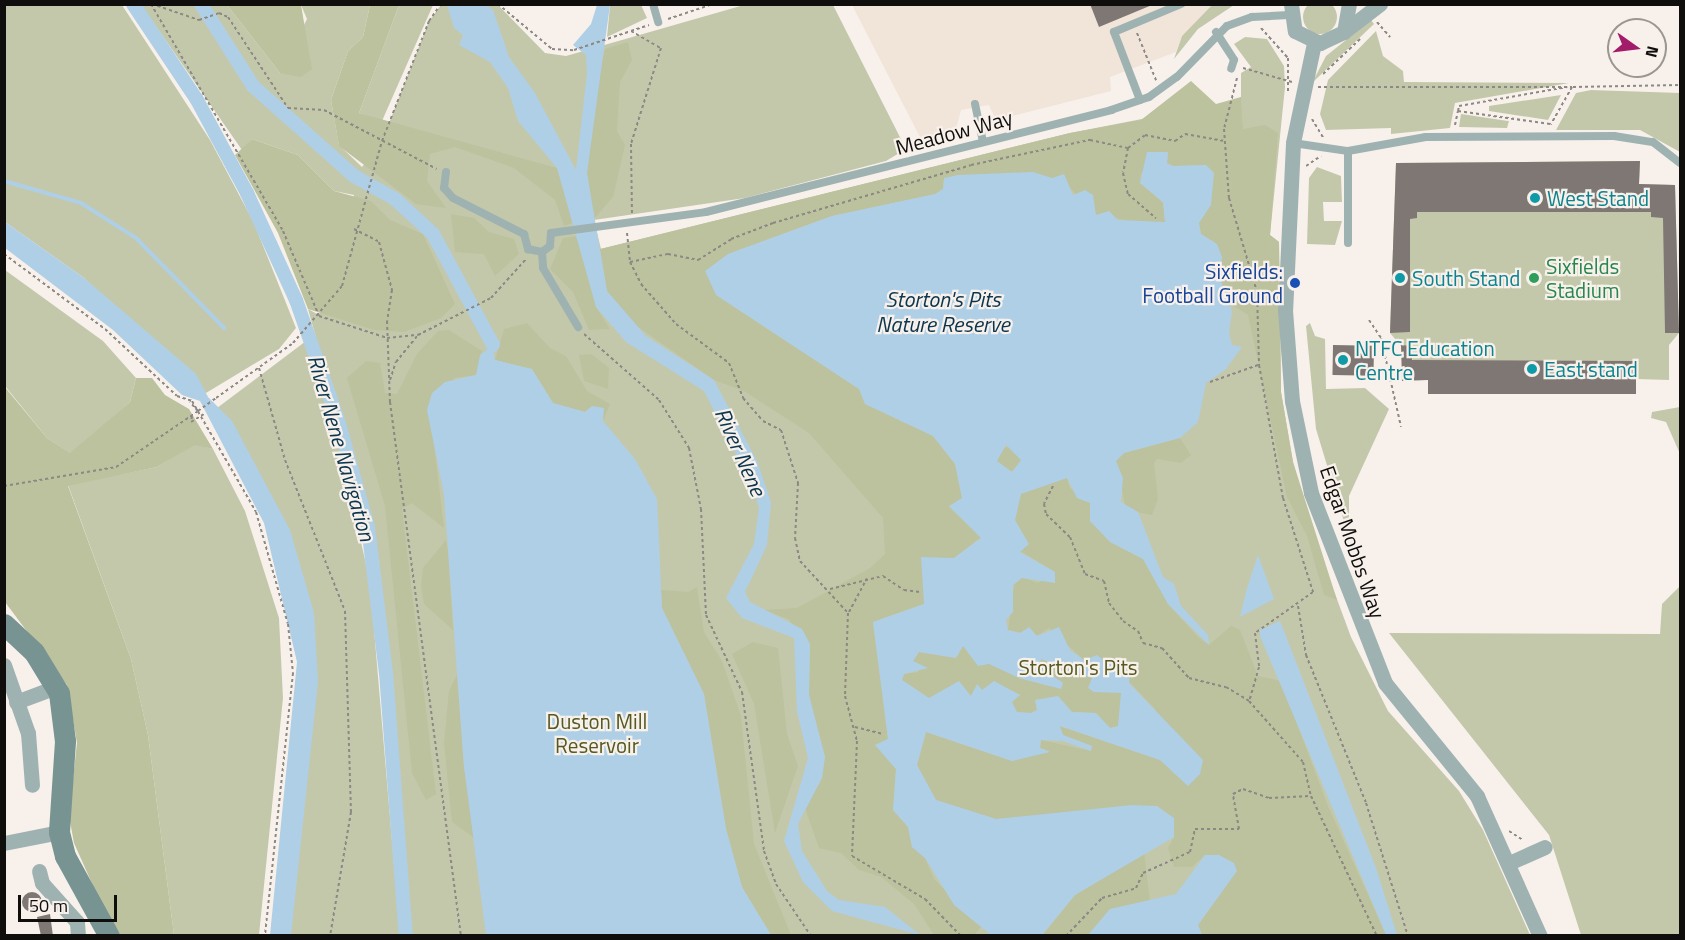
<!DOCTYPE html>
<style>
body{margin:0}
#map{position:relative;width:1685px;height:940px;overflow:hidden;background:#f8f1eb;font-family:"Titillium Web",sans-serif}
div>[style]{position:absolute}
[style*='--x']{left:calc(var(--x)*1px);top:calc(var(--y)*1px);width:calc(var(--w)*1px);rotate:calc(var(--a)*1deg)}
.built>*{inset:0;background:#f1e4d9}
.green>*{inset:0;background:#c4c8ab}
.round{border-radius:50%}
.forest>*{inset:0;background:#bcc19e}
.water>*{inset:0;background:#afcfe6}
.stream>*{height:4px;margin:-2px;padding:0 2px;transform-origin:2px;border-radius:2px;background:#afcfe6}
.canal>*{height:14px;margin:-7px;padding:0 7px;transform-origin:7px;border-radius:7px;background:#afcfe6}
.building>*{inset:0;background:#7e7773;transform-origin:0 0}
.path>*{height:2px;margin-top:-1px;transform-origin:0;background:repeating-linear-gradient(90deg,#8c8883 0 3px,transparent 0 6px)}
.lane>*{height:8px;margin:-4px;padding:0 4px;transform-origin:4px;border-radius:4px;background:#9fb2b2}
.street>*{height:15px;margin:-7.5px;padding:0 7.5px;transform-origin:7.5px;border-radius:7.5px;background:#9fb2b2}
.secondary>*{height:21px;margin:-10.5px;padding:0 10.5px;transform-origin:10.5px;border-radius:10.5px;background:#779392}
.path-bridge>*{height:2px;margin-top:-1px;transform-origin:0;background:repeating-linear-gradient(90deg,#8c8883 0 3px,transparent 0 6px)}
.dots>*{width:16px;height:16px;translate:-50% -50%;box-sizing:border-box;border:3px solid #f8f1eb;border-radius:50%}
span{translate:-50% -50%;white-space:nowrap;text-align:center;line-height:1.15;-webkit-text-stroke:4.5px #f8f1eb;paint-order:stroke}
.street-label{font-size:21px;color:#100e0c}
.culture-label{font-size:21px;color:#0d838f}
.left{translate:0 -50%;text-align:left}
.leisure-label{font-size:21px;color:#27864d}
.transit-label{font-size:21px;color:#164399}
.right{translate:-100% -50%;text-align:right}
.park-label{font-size:21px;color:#545921}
.water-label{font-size:22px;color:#0c364e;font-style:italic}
.frame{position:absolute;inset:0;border:6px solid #100e0c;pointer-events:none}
.north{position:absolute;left:1607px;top:18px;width:60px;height:60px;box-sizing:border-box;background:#f8f1eb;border:2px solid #9b9692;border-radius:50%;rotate:104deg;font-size:16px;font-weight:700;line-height:24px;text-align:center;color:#100e0c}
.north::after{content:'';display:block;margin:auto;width:21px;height:27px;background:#a21c6a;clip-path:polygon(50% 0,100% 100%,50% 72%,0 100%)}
.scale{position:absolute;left:18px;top:895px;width:99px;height:27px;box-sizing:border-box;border:3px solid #100e0c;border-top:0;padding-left:8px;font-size:18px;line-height:21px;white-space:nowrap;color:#100e0c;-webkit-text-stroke:4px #f8f1eb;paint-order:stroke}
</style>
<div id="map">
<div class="built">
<i style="clip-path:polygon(852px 5px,1212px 5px,1182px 36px,1176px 52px,1110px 77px,1111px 91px,996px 120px,989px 105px,961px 110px,956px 129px,922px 141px)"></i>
</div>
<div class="green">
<i class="round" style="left:1303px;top:0;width:34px;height:34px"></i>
<i style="clip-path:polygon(5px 5px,122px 5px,210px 140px,254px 223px,296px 328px,279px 349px,206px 393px,84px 278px,5px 222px)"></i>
<i style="clip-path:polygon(141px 5px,227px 5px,280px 73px,307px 19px,301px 5px,370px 5px,363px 37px,348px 51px,331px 100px,339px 145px,362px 167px,382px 141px,429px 21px,441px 5px,498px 5px,545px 53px,566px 56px,744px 5px,833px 5px,906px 149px,886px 161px,745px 198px,594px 220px,601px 249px,1070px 133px,1234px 101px,1241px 97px,1241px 73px,1251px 67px,1234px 44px,1245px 37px,1267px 39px,1284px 66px,1285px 87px,1270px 235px,1279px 242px,1281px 392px,1293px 462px,1315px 540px,1351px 637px,1388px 711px,1459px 791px,1483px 830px,1530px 935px,411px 935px,393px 694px,374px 545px,308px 309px,319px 315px,354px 195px,334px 191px,298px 155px,252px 139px,242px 150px)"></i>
<i style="clip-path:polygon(399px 5px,433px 5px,382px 121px,359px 113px)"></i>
<i style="clip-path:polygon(610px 5px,641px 5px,647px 18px,607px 37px)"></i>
<i style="clip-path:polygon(1212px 5px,1234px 5px,1198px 29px,1174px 59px,1182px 36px)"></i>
<i style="clip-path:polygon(1371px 20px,1374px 24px,1312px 83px,1326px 56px)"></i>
<i style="clip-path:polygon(1376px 31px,1383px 56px,1403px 71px,1404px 82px,1569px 83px,1455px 103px,1450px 128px,1391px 134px,1391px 128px,1326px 130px,1320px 114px,1328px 80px)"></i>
<i style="clip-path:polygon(1591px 90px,1680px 93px,1680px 152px,1640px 130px,1556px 130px,1576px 93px)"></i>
<i style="clip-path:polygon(1561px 95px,1548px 120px,1489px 111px,1489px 106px)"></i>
<i style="clip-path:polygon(1461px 114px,1508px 121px,1509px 121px,1507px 128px,1459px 127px)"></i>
<i style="clip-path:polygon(1640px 161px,1639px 184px,1675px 185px,1679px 333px,1669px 345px,1669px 380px,1636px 379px,1636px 394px,1428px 394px,1428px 378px,1390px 333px,1396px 163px)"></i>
<i style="clip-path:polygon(1317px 167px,1341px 176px,1342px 202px,1323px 202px,1324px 221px,1342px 221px,1335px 245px,1307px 244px,1309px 178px)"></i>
<i style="clip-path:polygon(5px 270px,103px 341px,136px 378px,130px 402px,71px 454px,47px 438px,5px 386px)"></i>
<i style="clip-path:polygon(1310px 323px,1315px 336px,1325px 339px,1326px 389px,1365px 388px,1389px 409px,1349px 496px,1349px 538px,1316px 429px,1306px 326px)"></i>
<i style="clip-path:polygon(306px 341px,337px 435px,370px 582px,400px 935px,281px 935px,303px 617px,217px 408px)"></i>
<i style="clip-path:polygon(1680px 407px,1680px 454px,1666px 422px,1651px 418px,1652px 412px)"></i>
<i style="clip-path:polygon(195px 444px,213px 449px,245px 511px,279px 618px,283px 698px,259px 935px,174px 935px,148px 735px,131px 659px,68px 485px,157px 467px)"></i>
<i style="clip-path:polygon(1680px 586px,1680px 935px,1581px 935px,1549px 835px,1389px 633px,1660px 634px,1662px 604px)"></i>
</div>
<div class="forest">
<i style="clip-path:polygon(227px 5px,301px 5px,312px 69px,301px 77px,280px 73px)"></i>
<i style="clip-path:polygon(370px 5px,399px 5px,359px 113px,557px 168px,575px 222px,564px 226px,555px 200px,514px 168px,455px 147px,430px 154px,427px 181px,446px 208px,416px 204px,339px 146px,331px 100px,348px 51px,363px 37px)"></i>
<i style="clip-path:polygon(628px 42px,632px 60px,620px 82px,617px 131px,625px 145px,613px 197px,593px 220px,587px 173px,593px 100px,605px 49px)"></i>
<i style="clip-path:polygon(1191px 81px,1216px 104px,1241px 97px,1243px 129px,1265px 125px,1278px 133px,1270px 235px,1279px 242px,1281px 392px,1293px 462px,1337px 600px,1324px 595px,1307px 536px,1287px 497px,1248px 315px,1226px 301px,1219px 275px,1222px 257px,1217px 244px,1201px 234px,1199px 223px,1214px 173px,1197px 165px,1173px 166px,1167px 164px,1168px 153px,1159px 153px,1141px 174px,1140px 183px,1163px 203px,1165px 222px,1151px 224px,1095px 215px,1069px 187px,1033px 172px,944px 178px,943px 189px,935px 194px,832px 216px,728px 254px,716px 295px,859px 389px,865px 404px,933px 436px,955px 464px,962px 498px,949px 507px,981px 537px,954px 558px,933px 558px,924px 604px,873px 622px,888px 739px,875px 745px,896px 769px,893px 810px,908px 827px,912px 847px,925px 858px,934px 879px,982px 926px,974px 935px,934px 935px,914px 904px,881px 877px,859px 870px,841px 853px,819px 848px,805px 808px,822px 778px,825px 757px,809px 695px,810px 644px,788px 619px,764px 610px,797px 608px,870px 568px,885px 554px,883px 518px,809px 433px,744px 391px,714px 380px,625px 318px,607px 291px,600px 249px,1070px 133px,1141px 120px)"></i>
<i style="clip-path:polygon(252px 139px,298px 155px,334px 191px,371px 201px,390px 220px,423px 234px,455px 304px,441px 318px,404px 332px,374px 330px,308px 309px,278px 233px,235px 155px)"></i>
<i style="clip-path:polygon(451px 214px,474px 218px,489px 232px,514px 239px,519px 254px,495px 276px,484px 254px,455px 252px)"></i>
<i style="clip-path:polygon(579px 236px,596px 307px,610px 329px,589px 330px,573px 292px,550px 269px,563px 238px)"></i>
<i style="clip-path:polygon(527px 323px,550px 348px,566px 356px,587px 391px,610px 404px,603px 421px,592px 406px,585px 412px,553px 403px,532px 369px,495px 360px,504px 329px)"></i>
<i style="clip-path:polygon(449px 330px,482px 351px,477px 375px,454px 378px,434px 443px,444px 528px,412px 503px,402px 509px,436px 794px,426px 800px,412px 773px,385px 506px,347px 378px,366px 361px,380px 363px,385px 393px,397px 394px,417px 354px,438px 331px)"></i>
<i style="clip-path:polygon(591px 354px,609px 368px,608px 389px,584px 381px,579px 355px)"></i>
<i style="clip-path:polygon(136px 378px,152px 378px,165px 395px,189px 409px,213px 449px,195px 445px,157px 467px,68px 486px,131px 659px,148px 735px,174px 935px,115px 935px,74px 843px,69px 816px,77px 743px,67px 685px,5px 602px,4px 386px,47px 438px,70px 453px,130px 402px)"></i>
<i style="clip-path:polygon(1180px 438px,1191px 455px,1181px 463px,1157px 459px,1154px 463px,1158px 499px,1152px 515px,1126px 510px,1116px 461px,1124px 453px)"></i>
<i class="round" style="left:997px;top:447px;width:24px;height:24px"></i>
<i style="clip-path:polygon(1067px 478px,1070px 488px,1090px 503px,1090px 521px,1110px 542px,1143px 559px,1168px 604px,1198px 637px,1209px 645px,1231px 626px,1240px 630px,1258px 676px,1281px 681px,1328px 806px,1386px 935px,1202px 935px,1198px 925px,1236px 871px,1205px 855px,1192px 867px,1174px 867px,1168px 848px,1174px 837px,1157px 806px,996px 819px,936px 800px,917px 765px,926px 732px,1012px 761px,1049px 751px,1040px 748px,1041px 740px,1091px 751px,1092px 746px,1063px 735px,1059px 726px,1160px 760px,1188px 786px,1155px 709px,1118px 670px,1084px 660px,1049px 628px,1037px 636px,1008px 630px,1014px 585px,1022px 577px,1038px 583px,1055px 572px,1020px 551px,1015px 520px,1021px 493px)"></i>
<i style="clip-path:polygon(446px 540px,448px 551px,453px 630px,424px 604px,421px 586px,423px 568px)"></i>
<i style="clip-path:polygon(697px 587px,704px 632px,722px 661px,741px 716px,754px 844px,791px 935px,771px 935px,742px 887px,726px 828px,704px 694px,662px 608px,661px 590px,688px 592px)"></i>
<i style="clip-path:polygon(753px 642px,778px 648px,787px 734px,798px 766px,775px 833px,754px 704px,732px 654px)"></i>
<i style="clip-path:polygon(963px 646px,1019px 678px,1049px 686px,1063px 683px,1040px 667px,1041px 659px,1093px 678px,1091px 686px,1122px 693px,1118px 726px,1110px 728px,1096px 713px,1072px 712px,1058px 696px,1035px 700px,1037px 710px,1031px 713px,1016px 712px,1012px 702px,1020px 695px,994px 682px,982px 690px,977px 685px,971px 697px,963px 689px,929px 698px,902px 680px,904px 674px,919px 672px,913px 661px,919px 652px,956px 658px)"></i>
<i style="clip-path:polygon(457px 675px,464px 767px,477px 840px,452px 822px,448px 784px,444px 743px,449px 691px)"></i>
<i style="clip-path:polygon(1144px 851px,1150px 902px,1110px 909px,1088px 935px,1042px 936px,1075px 895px)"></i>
</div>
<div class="water">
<i style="clip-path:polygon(447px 5px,486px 5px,493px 10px,509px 57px,535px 93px,576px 170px,587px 73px,586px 55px,573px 45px,591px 24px,597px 5px,610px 5px,587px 173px,607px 291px,646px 336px,714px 380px,757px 461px,771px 502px,767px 545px,745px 592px,750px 602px,802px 629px,810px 644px,809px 695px,825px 757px,822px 778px,798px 824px,802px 851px,827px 891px,839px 900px,885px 907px,920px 935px,832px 911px,803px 882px,784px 841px,808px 758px,797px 711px,794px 638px,742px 618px,726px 598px,754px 544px,759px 508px,753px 488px,704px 391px,626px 342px,596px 307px,557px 168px,518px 121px,508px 88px,490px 62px,459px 45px,463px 35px,454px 28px)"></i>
<i style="clip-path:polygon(evenodd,1147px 152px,1168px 152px,1167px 163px,1173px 166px,1206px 165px,1214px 173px,1211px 205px,1199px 223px,1201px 234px,1217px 244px,1222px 257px,1219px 275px,1232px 311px,1229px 333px,1232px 345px,1242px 347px,1225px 370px,1206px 383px,1198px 422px,1180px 438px,1124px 453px,1116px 461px,1123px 478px,1121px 502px,1138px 512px,1163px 577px,1174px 584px,1181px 606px,1208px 635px,1209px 645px,1168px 604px,1143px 559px,1110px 542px,1090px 521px,1090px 503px,1077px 498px,1067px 478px,1021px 494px,1015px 520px,1029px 544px,1020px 552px,1055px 572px,1055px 583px,1022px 578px,1013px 585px,1013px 612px,1006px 620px,1008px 630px,1020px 633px,1029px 627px,1037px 636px,1059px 627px,1070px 650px,1084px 660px,1097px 655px,1106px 662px,1117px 659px,1118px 670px,1130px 675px,1129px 683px,1203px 760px,1200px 774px,1188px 786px,1160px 760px,1060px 726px,1063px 735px,1092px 746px,1091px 751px,1063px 741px,1041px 740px,1040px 748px,1050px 752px,1012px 761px,926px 732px,917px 765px,936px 800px,996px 819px,1132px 805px,1157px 806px,1174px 818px,1174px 837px,1075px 895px,1042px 935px,991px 935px,954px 905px,925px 858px,912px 847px,908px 827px,893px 810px,896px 769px,875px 745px,888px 739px,873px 622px,924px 604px,921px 557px,954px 558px,981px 538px,949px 506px,962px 498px,955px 464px,933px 436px,865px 404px,859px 389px,716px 295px,705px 271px,728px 254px,832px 216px,935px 194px,943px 189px,944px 178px,958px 175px,1033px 172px,1052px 178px,1064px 174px,1073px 195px,1085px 190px,1093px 195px,1096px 215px,1109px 211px,1118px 220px,1165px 222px,1163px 202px,1140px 183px,1147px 152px,1006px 445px,1021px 460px,1012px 472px,997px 461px,1006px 445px,1147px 152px,963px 646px,978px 666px,989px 664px,1019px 678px,1061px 689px,1063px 683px,1040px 667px,1041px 659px,1092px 678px,1088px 688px,1094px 692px,1121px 693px,1118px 726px,1110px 728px,1096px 713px,1072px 712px,1058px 696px,1035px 700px,1037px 710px,1031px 713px,1017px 712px,1012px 702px,1020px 695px,994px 681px,982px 690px,977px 684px,971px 696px,959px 681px,929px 698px,902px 680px,904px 674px,928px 668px,913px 661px,919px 652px,956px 658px,963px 646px)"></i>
<i style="clip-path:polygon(5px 222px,84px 278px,196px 374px,208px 397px,232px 421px,290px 530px,314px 613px,318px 682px,291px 935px,270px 935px,297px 662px,264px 523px,200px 401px,182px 395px,113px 330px,5px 248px)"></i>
<i style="clip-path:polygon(493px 345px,495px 360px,532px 369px,553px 403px,585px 412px,592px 406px,604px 408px,603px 421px,635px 459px,657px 499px,662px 608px,704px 694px,726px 829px,742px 887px,771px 935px,486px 935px,464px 767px,444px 495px,427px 410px,432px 393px,445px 382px,476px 375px,480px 355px)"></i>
<i style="clip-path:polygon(1258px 555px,1274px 599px,1240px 617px,1247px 588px)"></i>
<i style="clip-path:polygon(1280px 621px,1376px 868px,1397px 935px,1386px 935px,1260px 636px,1260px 630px)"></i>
<i style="clip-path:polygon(1205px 855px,1219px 855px,1234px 863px,1237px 871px,1198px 925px,1202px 935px,1088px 935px,1110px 909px,1176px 894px)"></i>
</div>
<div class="stream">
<i style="--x:4;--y:181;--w:80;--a:15.9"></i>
<i style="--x:81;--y:203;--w:65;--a:32.5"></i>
<i style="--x:136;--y:238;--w:126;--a:45.6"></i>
</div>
<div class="canal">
<i style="--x:133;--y:4;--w:115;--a:56.3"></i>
<i style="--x:197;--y:100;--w:106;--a:61.7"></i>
<i style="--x:247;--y:193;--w:118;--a:65.4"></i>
<i style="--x:296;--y:300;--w:124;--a:70.7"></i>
<i style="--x:337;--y:417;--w:114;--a:74.3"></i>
<i style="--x:368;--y:527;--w:147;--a:83"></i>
<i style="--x:386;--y:673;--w:264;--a:85.7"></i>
<i style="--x:201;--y:4;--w:97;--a:57.6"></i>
<i style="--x:253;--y:86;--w:135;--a:41.7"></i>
<i style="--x:354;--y:176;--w:47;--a:29.3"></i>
<i style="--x:395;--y:199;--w:52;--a:42.6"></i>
<i style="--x:433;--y:234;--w:126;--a:61.6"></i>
</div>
<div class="building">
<i style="clip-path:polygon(1090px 4px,1152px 4px,1152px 5px,1099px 27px)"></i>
<i style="clip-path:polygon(1640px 161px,1639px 184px,1675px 185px,1679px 333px,1665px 333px,1663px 218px,1651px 217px,1651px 212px,1417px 212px,1417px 218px,1410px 219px,1410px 332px,1390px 333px,1396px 163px)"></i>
<i style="left:1333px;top:345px;width:41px;height:30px;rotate:1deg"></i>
<i style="clip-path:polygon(1401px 345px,1412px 346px,1412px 360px,1636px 361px,1636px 394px,1428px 394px,1428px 380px,1402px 381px)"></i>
<i class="round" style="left:22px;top:892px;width:20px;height:20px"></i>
<i style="clip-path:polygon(50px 914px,53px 936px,41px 936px,37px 917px)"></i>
</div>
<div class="path">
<i style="--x:151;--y:4;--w:263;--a:59.8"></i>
<i style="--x:283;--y:231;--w:92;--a:67"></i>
<i style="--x:319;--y:316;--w:71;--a:17.9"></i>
<i style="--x:387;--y:338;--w:31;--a:-6"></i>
<i style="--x:418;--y:335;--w:82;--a:-26.9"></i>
<i style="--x:491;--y:298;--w:52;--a:-48.1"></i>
<i style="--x:152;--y:4;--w:50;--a:18.8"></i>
<i style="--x:199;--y:20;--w:21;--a:-19"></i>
<i style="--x:219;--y:13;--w:10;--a:24"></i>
<i style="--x:228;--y:17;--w:109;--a:56.6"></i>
<i style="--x:288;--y:108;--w:36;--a:3"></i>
<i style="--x:324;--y:110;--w:127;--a:27.6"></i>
<i style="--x:498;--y:4;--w:70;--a:39.8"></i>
<i style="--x:552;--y:49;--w:22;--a:3"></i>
<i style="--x:574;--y:50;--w:79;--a:-18.4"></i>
<i style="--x:668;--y:19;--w:47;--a:-18.4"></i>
<i style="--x:1377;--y:22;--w:20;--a:49"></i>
<i style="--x:1261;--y:28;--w:40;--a:48"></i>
<i style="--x:1288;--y:58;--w:35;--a:90"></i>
<i style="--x:631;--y:31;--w:34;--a:30"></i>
<i style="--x:661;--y:48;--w:101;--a:107.4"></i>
<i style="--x:631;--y:144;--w:69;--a:89.2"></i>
<i style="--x:1137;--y:33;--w:51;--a:68"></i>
<i style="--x:1243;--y:68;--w:51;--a:15.9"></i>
<i style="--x:1323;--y:74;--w:51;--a:-43.4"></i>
<i style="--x:1237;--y:78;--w:53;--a:104.3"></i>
<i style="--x:1224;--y:129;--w:69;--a:85.9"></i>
<i style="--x:1229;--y:198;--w:98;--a:73.4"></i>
<i style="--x:1257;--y:292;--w:73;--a:88.4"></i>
<i style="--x:1259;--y:365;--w:135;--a:79.8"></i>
<i style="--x:1283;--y:498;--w:99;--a:72.3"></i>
<i style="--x:1313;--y:592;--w:71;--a:144.7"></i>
<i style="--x:1255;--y:633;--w:34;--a:83"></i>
<i style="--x:1259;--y:667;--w:35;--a:106"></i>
<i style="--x:1249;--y:701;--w:81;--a:48.5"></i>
<i style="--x:1303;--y:762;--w:35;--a:77"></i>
<i style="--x:1311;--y:796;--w:155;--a:64.8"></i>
<i style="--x:1318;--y:87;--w:254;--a:0"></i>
<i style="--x:1572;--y:87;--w:43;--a:119.6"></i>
<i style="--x:1573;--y:87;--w:107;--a:-1.1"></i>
<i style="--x:1312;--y:119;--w:23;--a:59"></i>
<i style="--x:1550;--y:124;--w:93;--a:-172"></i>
<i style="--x:1458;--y:111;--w:5;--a:-79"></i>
<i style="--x:1459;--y:106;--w:110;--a:-10"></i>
<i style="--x:1455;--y:125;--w:14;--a:-78"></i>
<i style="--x:1128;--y:148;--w:25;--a:101"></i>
<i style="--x:1123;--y:173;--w:22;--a:77"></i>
<i style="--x:1128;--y:194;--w:37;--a:41"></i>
<i style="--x:1306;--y:166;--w:18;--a:-34"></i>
<i style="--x:354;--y:229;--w:28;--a:27"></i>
<i style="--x:379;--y:242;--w:50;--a:74.8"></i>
<i style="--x:392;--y:290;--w:31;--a:99"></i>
<i style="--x:387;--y:321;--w:81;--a:87.9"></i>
<i style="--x:390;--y:402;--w:539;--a:82.43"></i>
<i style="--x:627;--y:233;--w:29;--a:84"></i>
<i style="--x:630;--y:262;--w:25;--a:63"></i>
<i style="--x:641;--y:284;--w:53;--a:48.8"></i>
<i style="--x:676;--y:324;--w:66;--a:36.3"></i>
<i style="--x:729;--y:363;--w:38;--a:68"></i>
<i style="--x:743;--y:398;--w:30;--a:49"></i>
<i style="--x:763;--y:421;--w:20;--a:27"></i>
<i style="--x:781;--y:430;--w:56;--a:72.2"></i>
<i style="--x:798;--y:483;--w:55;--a:93.1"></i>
<i style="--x:795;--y:538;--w:24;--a:78"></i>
<i style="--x:800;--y:561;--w:71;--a:47.3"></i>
<i style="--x:848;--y:613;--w:83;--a:92.1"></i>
<i style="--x:845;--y:696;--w:47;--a:75.1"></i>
<i style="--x:857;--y:741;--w:115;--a:92.5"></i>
<i style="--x:852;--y:856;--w:85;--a:30.5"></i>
<i style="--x:925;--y:899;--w:52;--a:45.8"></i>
<i style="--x:4;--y:254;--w:126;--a:36.6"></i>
<i style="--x:105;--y:329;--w:98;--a:42.9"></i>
<i style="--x:177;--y:396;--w:16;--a:18"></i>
<i style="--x:192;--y:401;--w:128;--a:60"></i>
<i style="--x:256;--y:512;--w:116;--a:74.1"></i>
<i style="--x:288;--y:624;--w:49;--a:84.2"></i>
<i style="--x:293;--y:673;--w:264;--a:96.1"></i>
<i style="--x:630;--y:262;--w:39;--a:-12"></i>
<i style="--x:668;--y:254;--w:31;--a:11"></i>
<i style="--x:698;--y:260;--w:39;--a:-32"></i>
<i style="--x:731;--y:239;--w:45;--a:-20.9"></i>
<i style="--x:773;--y:223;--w:206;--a:-16.3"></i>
<i style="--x:971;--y:165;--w:122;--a:-11.9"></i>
<i style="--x:1090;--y:140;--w:39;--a:12"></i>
<i style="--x:1128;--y:148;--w:21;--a:-37"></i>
<i style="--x:1145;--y:135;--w:31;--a:11"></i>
<i style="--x:1175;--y:141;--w:12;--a:-35"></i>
<i style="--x:1185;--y:134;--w:40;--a:10"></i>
<i style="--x:1369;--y:320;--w:22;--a:56"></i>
<i style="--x:1381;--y:338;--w:91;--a:77.3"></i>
<i style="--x:584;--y:334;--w:100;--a:41.3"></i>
<i style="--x:659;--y:400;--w:57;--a:58"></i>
<i style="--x:689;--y:448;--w:62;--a:78.9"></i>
<i style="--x:701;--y:509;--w:106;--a:87.3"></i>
<i style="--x:706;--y:615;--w:85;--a:64.9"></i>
<i style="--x:742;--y:692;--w:161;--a:82.1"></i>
<i style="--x:764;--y:851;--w:35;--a:70"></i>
<i style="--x:776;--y:884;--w:63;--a:56.1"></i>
<i style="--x:259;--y:368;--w:96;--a:74.2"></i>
<i style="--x:285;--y:460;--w:162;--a:68.3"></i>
<i style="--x:345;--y:611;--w:201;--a:88.3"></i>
<i style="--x:351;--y:812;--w:126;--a:99.6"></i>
<i style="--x:390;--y:380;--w:19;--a:-72"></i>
<i style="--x:396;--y:362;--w:35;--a:-51"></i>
<i style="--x:1210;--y:382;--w:51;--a:-19.5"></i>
<i style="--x:216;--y:398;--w:95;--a:-35.5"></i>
<i style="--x:293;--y:343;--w:75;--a:-49.3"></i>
<i style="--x:342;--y:286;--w:150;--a:-74.6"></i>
<i style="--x:382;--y:141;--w:129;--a:-68.6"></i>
<i style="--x:429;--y:21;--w:21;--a:-55"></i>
<i style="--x:192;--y:416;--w:6;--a:99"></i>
<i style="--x:191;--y:422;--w:15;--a:-32"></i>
<i style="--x:4;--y:486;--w:114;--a:-9.6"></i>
<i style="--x:116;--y:467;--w:99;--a:-34.3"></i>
<i style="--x:198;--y:411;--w:12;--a:-132"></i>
<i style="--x:1053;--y:486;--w:20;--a:117"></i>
<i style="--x:1044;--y:504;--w:10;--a:79"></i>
<i style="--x:1046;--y:514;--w:33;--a:44"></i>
<i style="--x:1070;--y:537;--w:40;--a:68"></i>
<i style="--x:1085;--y:574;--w:20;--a:20"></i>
<i style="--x:1104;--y:581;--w:23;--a:77"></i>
<i style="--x:1109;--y:603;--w:23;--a:52"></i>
<i style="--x:1123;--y:621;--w:18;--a:34"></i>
<i style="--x:1138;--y:631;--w:13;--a:67"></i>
<i style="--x:1143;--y:643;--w:20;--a:15"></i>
<i style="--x:1162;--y:648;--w:40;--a:48"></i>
<i style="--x:1189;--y:678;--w:38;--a:14"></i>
<i style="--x:1226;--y:687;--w:27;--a:31"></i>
<i style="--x:830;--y:589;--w:55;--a:-13.8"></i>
<i style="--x:883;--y:576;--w:25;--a:34"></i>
<i style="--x:904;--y:590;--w:16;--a:7"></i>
<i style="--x:1298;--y:606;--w:50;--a:80.7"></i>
<i style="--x:1306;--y:655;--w:160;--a:67.9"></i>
<i style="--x:1366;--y:803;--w:139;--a:72.5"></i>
<i style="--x:849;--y:612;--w:38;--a:-62"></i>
<i style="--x:855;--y:727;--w:29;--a:14"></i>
<i style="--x:1509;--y:831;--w:17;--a:33"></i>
<i style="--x:1066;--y:936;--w:52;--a:-46.5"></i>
<i style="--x:1102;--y:898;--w:35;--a:-16"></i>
<i style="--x:1136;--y:888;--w:17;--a:-65"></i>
<i style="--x:1143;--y:873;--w:51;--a:-24.1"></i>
<i style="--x:1190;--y:852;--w:24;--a:-78"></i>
<i style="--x:1195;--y:829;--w:44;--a:0"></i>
<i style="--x:1239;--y:829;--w:36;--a:-100"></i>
<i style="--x:1233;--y:794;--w:11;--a:-27"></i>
<i style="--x:1243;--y:789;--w:28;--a:19"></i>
<i style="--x:1269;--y:798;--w:41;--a:-2.8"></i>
</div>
<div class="lane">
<i style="--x:653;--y:4;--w:19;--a:74"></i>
<i style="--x:1216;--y:32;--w:33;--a:57"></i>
<i style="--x:1234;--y:60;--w:9;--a:108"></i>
<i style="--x:1140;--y:100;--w:73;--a:-110.9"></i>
<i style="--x:1114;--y:32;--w:73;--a:-22.7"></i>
<i style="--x:975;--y:104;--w:39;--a:78"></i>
<i style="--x:1293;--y:143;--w:56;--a:8.3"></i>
<i style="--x:1348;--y:151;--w:79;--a:-10.2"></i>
<i style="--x:1426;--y:137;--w:188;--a:-0.3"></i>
<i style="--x:1614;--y:136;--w:39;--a:9"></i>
<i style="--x:1653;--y:142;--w:34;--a:38"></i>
<i style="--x:1348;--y:151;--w:92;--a:90"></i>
<i style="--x:446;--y:172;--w:16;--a:97"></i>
<i style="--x:444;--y:188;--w:13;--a:48"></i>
<i style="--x:453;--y:198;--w:80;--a:26.9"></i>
<i style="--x:524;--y:234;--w:16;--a:75"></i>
<i style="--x:528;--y:249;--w:14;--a:12"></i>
<i style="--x:542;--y:252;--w:10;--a:-37"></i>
<i style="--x:550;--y:246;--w:13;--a:-86"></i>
<i style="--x:551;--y:233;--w:156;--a:-7.7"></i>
<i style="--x:706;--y:212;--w:418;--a:-14.1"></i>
<i style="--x:1111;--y:110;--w:40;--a:-18.9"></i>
<i style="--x:1149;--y:97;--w:34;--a:-36"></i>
<i style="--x:1177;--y:77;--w:71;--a:-45.6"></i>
<i style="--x:1227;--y:26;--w:27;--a:-20"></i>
<i style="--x:1252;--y:17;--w:37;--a:-3"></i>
<i style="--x:542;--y:252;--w:16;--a:86"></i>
<i style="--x:543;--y:268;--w:69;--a:59.3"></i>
</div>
<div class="street">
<i style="--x:1291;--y:4;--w:27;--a:82"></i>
<i style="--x:1295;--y:31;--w:28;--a:26"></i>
<i style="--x:1320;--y:43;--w:26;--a:-25"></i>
<i style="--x:1344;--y:32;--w:28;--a:-80"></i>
<i style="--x:1346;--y:30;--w:43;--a:-37.4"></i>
<i style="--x:1314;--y:43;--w:102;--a:101.9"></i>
<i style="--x:1293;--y:143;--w:167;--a:92.7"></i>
<i style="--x:1285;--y:310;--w:91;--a:85.6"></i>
<i style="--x:1292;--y:401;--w:94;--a:78.3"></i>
<i style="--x:1311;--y:493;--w:204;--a:68.7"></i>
<i style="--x:1385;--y:683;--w:146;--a:50.8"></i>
<i style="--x:1477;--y:796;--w:154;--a:65.8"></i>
<i style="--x:4;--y:665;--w:72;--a:70.6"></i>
<i style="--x:28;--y:733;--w:52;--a:85.6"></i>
<i style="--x:16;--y:702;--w:43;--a:-20.6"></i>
<i style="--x:4;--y:843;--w:56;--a:-11.3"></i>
<i style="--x:1509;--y:863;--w:39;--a:-24"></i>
<i style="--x:39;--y:871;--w:12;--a:76"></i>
<i style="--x:42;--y:883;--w:52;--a:48.1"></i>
<i style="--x:77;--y:922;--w:14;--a:86"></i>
</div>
<div class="secondary">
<i style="--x:4;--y:624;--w:41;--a:43"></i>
<i style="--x:34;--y:652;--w:48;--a:58.6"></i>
<i style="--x:59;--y:693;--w:48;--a:82.9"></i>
<i style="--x:65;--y:741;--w:91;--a:93.8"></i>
<i style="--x:59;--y:832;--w:25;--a:76"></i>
<i style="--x:65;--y:856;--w:91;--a:61.2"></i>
</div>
<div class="path-bridge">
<i style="--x:198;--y:411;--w:22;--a:-36"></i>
</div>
<div class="dots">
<i style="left:1535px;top:198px;background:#0f9aa8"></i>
<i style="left:1400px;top:278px;background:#0f9aa8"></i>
<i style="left:1534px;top:278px;background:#2e9e5b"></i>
<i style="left:1295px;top:283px;background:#1a4fb4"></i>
<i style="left:1343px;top:360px;background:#0f9aa8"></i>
<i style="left:1532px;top:369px;background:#0f9aa8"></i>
</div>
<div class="street-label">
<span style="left:954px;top:132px;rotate:-15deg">Meadow Way</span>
<span style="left:1353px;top:542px;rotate:71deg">Edgar Mobbs Way</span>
</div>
<div class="culture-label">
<span class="left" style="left:1547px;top:198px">West Stand</span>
<span class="left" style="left:1412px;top:278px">South Stand</span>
<span class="left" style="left:1355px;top:360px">NTFC Education<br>Centre</span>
<span class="left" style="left:1544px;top:369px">East stand</span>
</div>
<div class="leisure-label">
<span class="left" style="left:1546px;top:278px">Sixfields<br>Stadium</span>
</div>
<div class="transit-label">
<span class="right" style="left:1283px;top:283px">Sixfields:<br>Football Ground</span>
</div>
<div class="park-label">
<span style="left:1078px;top:667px">Storton's Pits</span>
<span style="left:597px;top:733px">Duston Mill<br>Reservoir</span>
</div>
<div class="water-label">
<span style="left:943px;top:312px">Storton's Pits<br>Nature Reserve</span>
<span style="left:341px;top:448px;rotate:74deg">River Nene Navigation</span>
<span style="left:740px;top:452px;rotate:66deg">River Nene</span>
</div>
<div class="frame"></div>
<div class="north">N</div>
<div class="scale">50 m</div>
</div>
